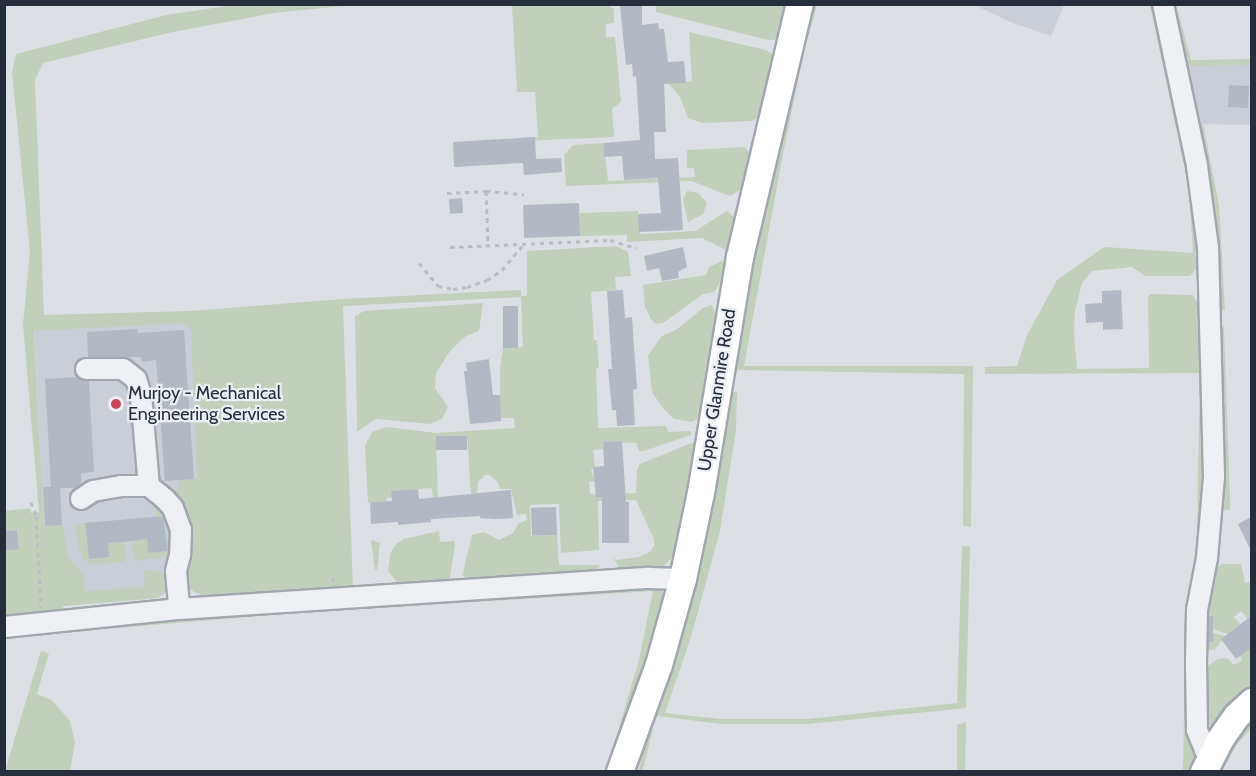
<!DOCTYPE html>
<style>
body{margin:0}
#map{position:relative;width:1256px;height:776px;overflow:hidden;background:#dce0e5;font-family:Cabin,sans-serif}
div>[style]{position:absolute}
[style*='--x']{left:calc(var(--x)*1px);top:calc(var(--y)*1px);width:calc(var(--w)*1px);rotate:calc(var(--a)*1deg)}
.built>*{inset:0;background:#cacfd7}
.green>*{inset:0;background:#c2cfbd;transform-origin:0 0}
.building>*{inset:0;background:#b3b9c2;transform-origin:0 0}
.path>*{height:3px;margin-top:-1.5px;transform-origin:0;background:repeating-linear-gradient(90deg,#babec4 0 4.5px,transparent 0 9px)}
.roads{filter:drop-shadow(2px 0 #a2a7af) drop-shadow(-2px 0 #a2a7af) drop-shadow(0 2px #a2a7af) drop-shadow(0 -2px #a2a7af)}
.minor>*{height:20px;margin:-10px;padding:0 10px;transform-origin:10px;border-radius:10px;background:#eef0f4}
.major>*{height:26px;margin:-13px;padding:0 13px;transform-origin:13px;border-radius:13px;background:#fff}
.dots>*{width:16px;height:16px;translate:-50% -50%;box-sizing:border-box;border:3px solid #ebeff3;border-radius:50%}
span{translate:-50% -50%;white-space:nowrap;text-align:center;line-height:1.15;-webkit-text-stroke:4.5px #ebeff3;paint-order:stroke}
.street-label{font-size:18px;color:#262e3b}
.poi-label{font-size:18px;color:#262e3b}
.left{translate:0 -50%;text-align:left}
.frame{position:absolute;inset:0;border:6px solid #262e3b;pointer-events:none}
</style>
<div id="map">
<div class="built">
<i style="clip-path:polygon(974px 5px,1064px 5px,1051px 36px,1013px 23px)"></i>
<i style="clip-path:polygon(1251px 65px,1251px 125px,1196px 124px,1183px 66px)"></i>
<i style="clip-path:polygon(191px 316px,202px 595px,171px 578px,166px 593px,158px 598px,48px 607px,34px 324px)"></i>
</div>
<div class="green">
<i style="clip-path:polygon(610px 4px,611px 8px,614px 8px,614px 23px,606px 24px,606px 37px,615px 37px,621px 102px,612px 109px,614px 137px,521px 141px,521px 138px,538px 137px,535px 92px,517px 92px,512px 5px)"></i>
<i style="clip-path:polygon(656px 4px,790px 4px,784px 39px,768px 40px,656px 12px)"></i>
<i style="clip-path:polygon(233px 5px,352px 5px,274px 13px,173px 32px,43px 63px,35px 80px,44px 315px,190px 311px,342px 299px,521px 290px,521px 296px,527px 296px,527px 251px,616px 246px,628px 252px,631px 276px,615px 277px,616px 290px,591px 292px,594px 340px,597px 340px,599px 368px,596px 369px,598px 428px,666px 426px,668px 432px,691px 431px,691px 435px,644px 451px,639px 451px,636px 443px,603px 442px,603px 449px,593px 450px,595px 466px,591px 471px,595px 481px,589px 482px,590px 494px,636px 493px,637px 470px,640px 464px,696px 441px,700px 443px,680px 549px,664px 566px,649px 571px,620px 571px,613px 556px,616px 560px,639px 557px,650px 552px,654px 546px,654px 539px,636px 500px,598px 501px,599px 550px,561px 553px,559px 504px,530px 505px,531px 536px,557px 535px,559px 565px,600px 565px,596px 574px,468px 581px,463px 576px,464px 568px,472px 535px,484px 532px,499px 540px,513px 533px,518px 524px,527px 520px,526px 514px,517px 515px,511px 489px,500px 489px,498px 483px,490px 475px,485px 475px,478px 482px,477px 494px,471px 494px,467px 436px,436px 438px,438px 499px,433px 498px,432px 488px,405px 490px,397px 497px,387px 498px,386px 501px,368px 503px,365px 446px,372px 432px,386px 427px,436px 433px,515px 428px,514px 418px,500px 418px,500px 367px,503px 348px,523px 347px,521px 297px,343px 306px,353px 590px,202px 599px,202px 595px,194px 592px,186px 585px,184px 577px,191px 530px,186px 516px,170px 495px,179px 486px,179px 480px,197px 478px,191px 329px,183px 323px,34px 331px,44px 525px,62px 525px,64px 527px,68px 556px,83px 575px,85px 591px,145px 587px,144px 570px,168px 573px,170px 586px,158px 598px,64px 606px,59px 612px,5px 622px,4px 550px,19px 548px,17px 530px,5px 531px,5px 511px,30px 508px,31px 513px,39px 512px,23px 324px,30px 252px,12px 72px,16px 54px,166px 15px)"></i>
<i style="clip-path:polygon(810px 5px,817px 5px,804px 51px,783px 154px,744px 366px,973px 366px,971px 527px,963px 526px,964px 374px,736px 370px,735px 339px,743px 281px)"></i>
<i style="clip-path:polygon(1150px 5px,1158px 5px,1203px 249px,1195px 253px,1198px 267px,1190px 276px,1145px 276px,1132px 267px,1092px 271px,1082px 283px,1075px 311px,1074px 334px,1077px 369px,1149px 368px,1148px 298px,1150px 294px,1192px 295px,1201px 307px,1209px 476px,1194px 731px,1195px 771px,1183px 771px,1185px 650px,1197px 531px,1200px 373px,985px 374px,985px 367px,1017px 366px,1027px 335px,1057px 280px,1104px 247px,1193px 253px,1189px 189px)"></i>
<i style="clip-path:polygon(1168px 5px,1176px 5px,1191px 60px,1251px 59px,1251px 65px,1183px 66px)"></i>
<i style="clip-path:polygon(689px 32px,766px 50px,779px 59px,763px 115px,752px 121px,703px 123px,688px 118px,680px 97px,669px 84px,692px 81px)"></i>
<i style="clip-path:polygon(1196px 124px,1203px 124px,1219px 205px,1225px 310px,1214px 311px)"></i>
<i style="clip-path:polygon(604px 143px,608px 181px,695px 177px,694px 168px,687px 168px,687px 150px,745px 147px,751px 156px,755px 156px,749px 182px,744px 182px,740px 190px,730px 196px,691px 181px,566px 186px,564px 155px,573px 145px)"></i>
<i style="clip-path:polygon(687px 191px,698px 193px,707px 203px,703px 214px,688px 222px,683px 199px)"></i>
<i style="clip-path:polygon(638px 211px,640px 234px,695px 231px,727px 211px,736px 219px,734px 232px,729px 238px,726px 250px,702px 238px,627px 242px,627px 235px,580px 236px,580px 213px)"></i>
<i style="clip-path:polygon(724px 260px,725px 283px,720px 283px,714px 292px,703px 294px,663px 323px,656px 324px,651px 319px,645px 307px,643px 285px,706px 275px,709px 267px)"></i>
<i style="clip-path:polygon(483px 303px,479px 331px,466px 336px,450px 351px,436px 373px,435px 388px,448px 407px,442px 419px,430px 424px,376px 419px,357px 432px,355px 316px,364px 311px)"></i>
<i style="clip-path:polygon(712px 305px,715px 313px,722px 312px,703px 416px,692px 422px,674px 419px,662px 407px,652px 392px,648px 355px,662px 336px,676px 330px,703px 308px)"></i>
<i style="left:1224px;top:327px;width:183px;height:9px;rotate:88deg"></i>
<i style="clip-path:polygon(737px 391px,736px 430px,720px 531px,691px 637px,665px 713px,721px 719px,807px 719px,957px 703px,962px 546px,970px 546px,966px 708px,808px 724px,720px 724px,651px 715px,726px 408px,731px 393px)"></i>
<i style="clip-path:polygon(160px 503px,172px 529px,171px 556px,136px 561px,130px 541px,143px 540px,143px 531px,146px 531px,148px 553px,168px 551px,165px 516px,155px 517px,155px 509px)"></i>
<i style="clip-path:polygon(85px 523px,89px 559px,109px 557px,107px 534px,111px 533px,112px 543px,124px 542px,126px 558px,123px 562px,92px 564px,84px 560px,78px 546px,76px 525px)"></i>
<i style="clip-path:polygon(439px 531px,440px 542px,454px 541px,455px 545px,449px 584px,396px 586px,396px 581px,388px 571px,390px 554px,396px 544px,404px 539px)"></i>
<i style="clip-path:polygon(371px 540px,380px 543px,377px 570px,375px 570px)"></i>
<i style="clip-path:polygon(1222px 564px,1241px 564px,1245px 583px,1251px 582px,1251px 616px,1248px 619px,1241px 611px,1234px 617px,1240px 624px,1228px 634px,1213px 629px,1213px 616px,1201px 615px,1211px 572px)"></i>
<i style="clip-path:polygon(653px 584px,666px 595px,668px 604px,613px 772px,606px 771px,639px 660px,653px 591px,282px 614px,58px 633px,63px 625px)"></i>
<i style="clip-path:polygon(1213px 633px,1225px 636px,1215px 649px,1207px 651px,1207px 642px,1212px 642px)"></i>
<i style="clip-path:polygon(1251px 648px,1251px 688px,1212px 726px,1204px 722px,1200px 671px,1218px 659px,1227px 658px,1234px 665px,1242px 660px,1240px 656px)"></i>
<i style="clip-path:polygon(41px 651px,49px 653px,37px 694px,52px 700px,70px 721px,75px 742px,70px 771px,5px 771px)"></i>
<i style="clip-path:polygon(1251px 713px,1251px 729px,1237px 744px,1222px 771px,1214px 772px)"></i>
<i style="clip-path:polygon(966px 722px,965px 771px,957px 771px,957px 725px)"></i>
<i style="left:649px;top:729px;width:4px;height:46px;rotate:14deg"></i>
</div>
<div class="building">
<i style="clip-path:polygon(620px 6px,642px 6px,642px 25px,658px 23px,659px 29px,664px 29px,668px 62px,684px 61px,686px 83px,664px 84px,666px 132px,654px 132px,655px 159px,678px 158px,683px 230px,639px 232px,638px 214px,661px 213px,658px 178px,624px 180px,622px 156px,604px 157px,604px 143px,640px 140px,636px 76px,633px 77px,632px 64px,626px 65px)"></i>
<i style="left:1229px;top:85px;width:20px;height:22px;rotate:3deg"></i>
<i style="clip-path:polygon(535px 137px,536px 159px,561px 158px,562px 172px,524px 175px,523px 163px,454px 167px,453px 142px)"></i>
<i style="left:462px;top:198px;width:15px;height:13px;rotate:86deg"></i>
<i style="left:579px;top:203px;width:33px;height:56px;rotate:88deg"></i>
<i style="clip-path:polygon(683px 247px,687px 267px,678px 272px,679px 278px,662px 281px,659px 268px,647px 271px,644px 256px)"></i>
<i style="clip-path:polygon(623px 290px,625px 318px,632px 317px,637px 389px,633px 390px,635px 425px,617px 426px,616px 410px,612px 410px,608px 369px,612px 369px,607px 291px)"></i>
<i style="clip-path:polygon(1121px 290px,1123px 329px,1103px 330px,1103px 322px,1086px 323px,1085px 304px,1102px 303px,1102px 291px)"></i>
<i style="left:503px;top:306px;width:15px;height:42px"></i>
<i style="clip-path:polygon(137px 329px,138px 333px,184px 330px,194px 479px,165px 481px,156px 360px,142px 362px,141px 357px,88px 357px,87px 332px)"></i>
<i style="clip-path:polygon(489px 359px,493px 395px,500px 395px,501px 421px,470px 424px,464px 371px,467px 371px,466px 363px)"></i>
<i style="clip-path:polygon(78px 377px,89px 381px,94px 472px,81px 473px,81px 484px,77px 488px,60px 488px,62px 525px,45px 526px,43px 487px,51px 487px,45px 379px)"></i>
<i style="left:467px;top:436px;width:14px;height:31px;rotate:90deg"></i>
<i style="clip-path:polygon(622px 441px,626px 502px,629px 502px,629px 543px,602px 543px,602px 497px,596px 497px,593px 467px,604px 466px,603px 442px)"></i>
<i style="clip-path:polygon(418px 489px,419px 499px,511px 490px,513px 518px,494px 519px,480px 518px,480px 516px,431px 519px,431px 522px,398px 525px,398px 522px,371px 524px,370px 502px,392px 501px,391px 491px)"></i>
<i style="left:556px;top:507px;width:28px;height:25px;rotate:88deg"></i>
<i style="clip-path:polygon(163px 516px,168px 551px,148px 553px,147px 539px,124px 542px,108px 543px,109px 557px,89px 559px,85px 523px)"></i>
<i style="clip-path:polygon(1251px 517px,1251px 551px,1238px 524px)"></i>
<i style="left:17px;top:530px;width:19px;height:13px;rotate:84deg"></i>
<i style="left:1209px;top:616px;width:4px;height:26px"></i>
<i style="clip-path:polygon(1251px 616px,1251px 648px,1236px 659px,1221px 639px)"></i>
</div>
<div class="path">
<i style="--x:486;--y:191;--w:55;--a:87.9"></i>
<i style="--x:447;--y:193;--w:39;--a:-3"></i>
<i style="--x:486;--y:191;--w:38;--a:5"></i>
<i style="--x:450;--y:247;--w:160;--a:-2.5"></i>
<i style="--x:610;--y:240;--w:28;--a:17"></i>
<i style="--x:419;--y:263;--w:30;--a:50"></i>
<i style="--x:438;--y:286;--w:15;--a:11"></i>
<i style="--x:453;--y:289;--w:14;--a:-8"></i>
<i style="--x:467;--y:287;--w:21;--a:-19"></i>
<i style="--x:487;--y:280;--w:18;--a:-34"></i>
<i style="--x:502;--y:270;--w:33;--a:-50"></i>
<i style="--x:31;--y:502;--w:15;--a:70"></i>
<i style="--x:36;--y:516;--w:91;--a:86.9"></i>
<i style="--x:333;--y:582;--w:9;--a:-90"></i>
</div>
<div class="roads">
<div class="minor">
<i style="--x:1163;--y:4;--w:166;--a:78.1"></i>
<i style="--x:1197;--y:166;--w:82;--a:82.3"></i>
<i style="--x:1208;--y:247;--w:230;--a:88.5"></i>
<i style="--x:1214;--y:477;--w:81;--a:94.9"></i>
<i style="--x:1207;--y:558;--w:53;--a:100.9"></i>
<i style="--x:1197;--y:610;--w:53;--a:91.1"></i>
<i style="--x:1196;--y:663;--w:67;--a:89.1"></i>
<i style="--x:1197;--y:730;--w:22;--a:68"></i>
<i style="--x:1205;--y:750;--w:8;--a:40"></i>
<i style="--x:86;--y:369;--w:37;--a:0"></i>
<i style="--x:123;--y:369;--w:16;--a:38"></i>
<i style="--x:136;--y:379;--w:17;--a:73"></i>
<i style="--x:141;--y:395;--w:91;--a:85"></i>
<i style="--x:81;--y:499;--w:14;--a:-34"></i>
<i style="--x:93;--y:491;--w:28;--a:-10"></i>
<i style="--x:121;--y:486;--w:28;--a:0"></i>
<i style="--x:149;--y:486;--w:21;--a:39"></i>
<i style="--x:165;--y:499;--w:12;--a:48"></i>
<i style="--x:173;--y:508;--w:23;--a:70"></i>
<i style="--x:181;--y:530;--w:25;--a:92"></i>
<i style="--x:180;--y:555;--w:16;--a:104"></i>
<i style="--x:176;--y:571;--w:38;--a:85"></i>
<i style="--x:4;--y:627;--w:176;--a:-5.9"></i>
<i style="--x:179;--y:609;--w:471;--a:-3.8"></i>
<i style="--x:649;--y:578;--w:34;--a:2"></i>
</div>
<div class="major">
<i style="--x:620;--y:772;--w:114;--a:-70"></i>
<i style="--x:659;--y:665;--w:89;--a:-74.4"></i>
<i style="--x:683;--y:579;--w:88;--a:-78.2"></i>
<i style="--x:701;--y:493;--w:239;--a:-80.6"></i>
<i style="--x:740;--y:257;--w:260;--a:-76.7"></i>
<i style="--x:1204;--y:772;--w:36;--a:-63"></i>
<i style="--x:1220;--y:740;--w:29;--a:-55"></i>
<i style="--x:1237;--y:716;--w:21;--a:-43"></i>
</div>
</div>
<div class="dots">
<i style="left:116px;top:404px;background:#c8435b"></i>
</div>
<div class="street-label">
<span style="left:717px;top:390px;rotate:-81deg">Upper Glanmire Road</span>
</div>
<div class="poi-label">
<span class="left" style="left:128px;top:404px">Murjoy - Mechanical<br>Engineering Services</span>
</div>
<div class="frame"></div>
</div>
